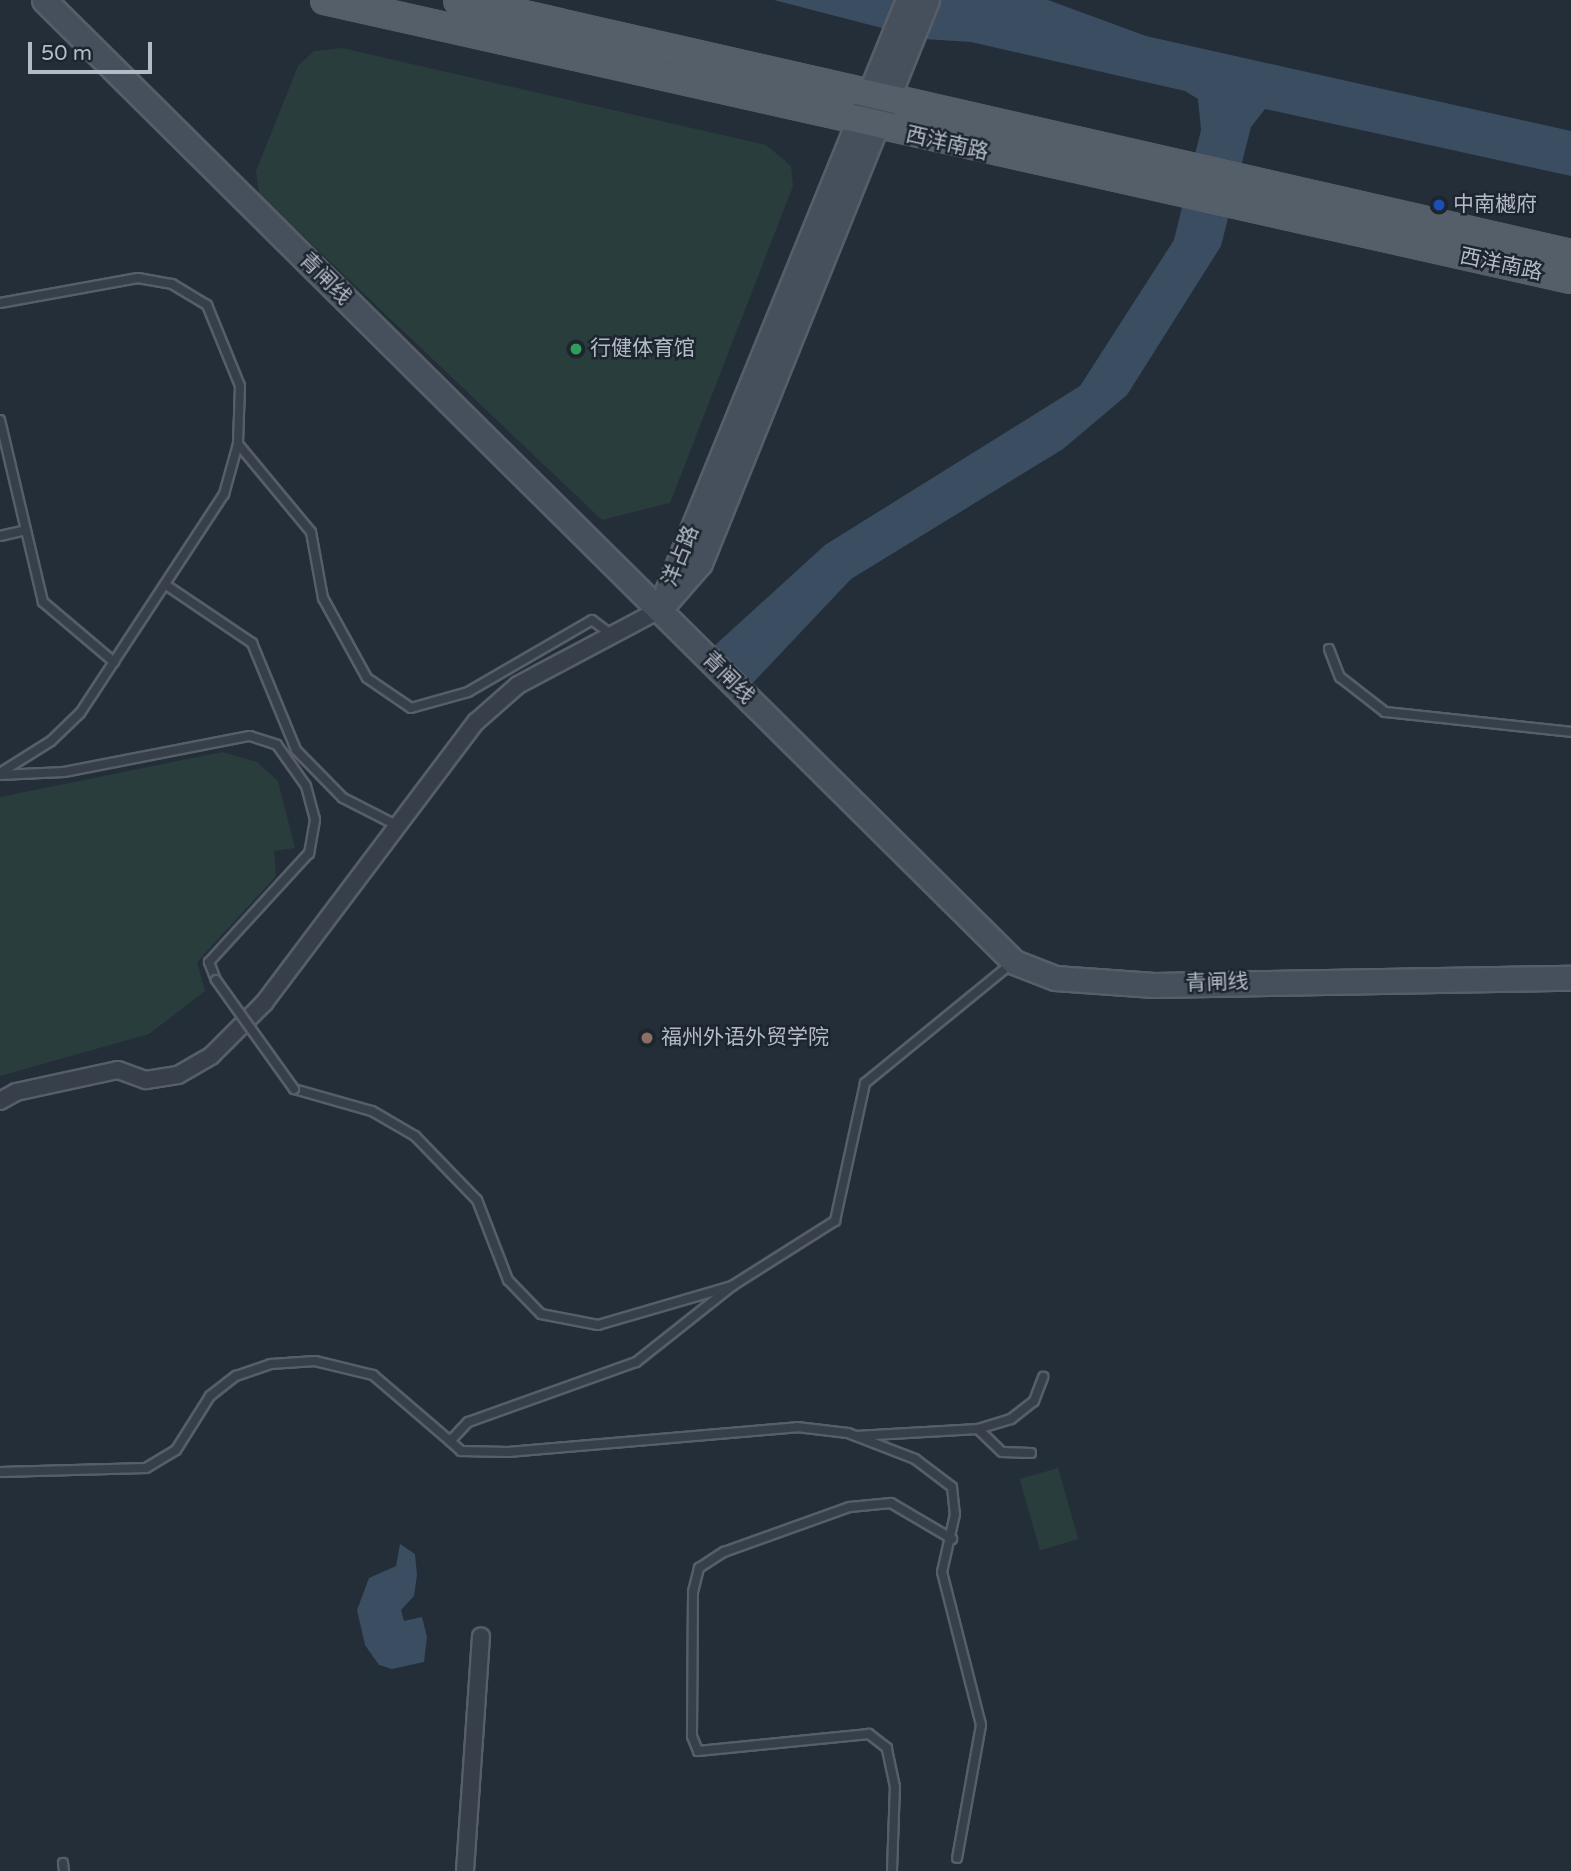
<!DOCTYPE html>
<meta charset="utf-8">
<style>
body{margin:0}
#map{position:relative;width:1571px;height:1871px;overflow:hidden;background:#242e39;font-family:"Varela Round","Noto Sans SC",sans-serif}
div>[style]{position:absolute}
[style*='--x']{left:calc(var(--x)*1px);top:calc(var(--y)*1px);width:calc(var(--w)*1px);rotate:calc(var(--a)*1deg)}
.green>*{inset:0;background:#293d3d;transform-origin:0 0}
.water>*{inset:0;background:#3a4d61}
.roads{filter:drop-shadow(2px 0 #565e68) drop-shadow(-2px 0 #565e68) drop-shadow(0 2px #565e68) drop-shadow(0 -2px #565e68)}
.service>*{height:8px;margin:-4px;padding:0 4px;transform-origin:4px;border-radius:4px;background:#37404a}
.minor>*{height:16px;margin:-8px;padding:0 8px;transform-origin:8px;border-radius:8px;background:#37404a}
.secondary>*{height:23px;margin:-11.5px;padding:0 11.5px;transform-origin:11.5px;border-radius:11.5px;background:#46505d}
.primary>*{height:26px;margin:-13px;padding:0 13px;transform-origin:13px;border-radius:13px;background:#555f6a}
.bridges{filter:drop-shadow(2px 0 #565e68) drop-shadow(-2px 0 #565e68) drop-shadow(0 2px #565e68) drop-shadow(0 -2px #565e68)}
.service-bridge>*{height:8px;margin:-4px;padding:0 4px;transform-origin:4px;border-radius:4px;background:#37404a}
.dots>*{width:19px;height:19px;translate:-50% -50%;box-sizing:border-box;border:4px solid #1d252f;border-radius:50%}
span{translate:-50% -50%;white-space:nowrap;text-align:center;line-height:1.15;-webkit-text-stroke:5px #1d252f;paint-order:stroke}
.street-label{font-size:21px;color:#b3bbc6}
.poi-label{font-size:21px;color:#b3bbc6}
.left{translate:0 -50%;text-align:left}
.scale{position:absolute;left:28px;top:42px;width:124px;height:32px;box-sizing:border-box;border:4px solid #b3bbc6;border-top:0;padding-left:9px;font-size:21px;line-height:24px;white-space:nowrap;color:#b3bbc6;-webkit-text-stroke:5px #1d252f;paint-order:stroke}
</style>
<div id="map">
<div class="green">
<i style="clip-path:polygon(342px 48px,766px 145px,791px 166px,793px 186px,670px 503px,602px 520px,259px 194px,256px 171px,298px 66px,314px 51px)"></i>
<i style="clip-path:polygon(222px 752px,257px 762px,278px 781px,295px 848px,274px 851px,276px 876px,197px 962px,205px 991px,149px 1034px,0 1076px,0 797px)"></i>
<i style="left:1058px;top:1468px;width:74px;height:40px;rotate:74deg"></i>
</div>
<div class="water">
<i style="clip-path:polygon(774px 0,1048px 0,1146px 36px,1571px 131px,1571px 176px,1265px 109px,1251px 127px,1221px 246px,1127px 395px,1063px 449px,851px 579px,749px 687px,712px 648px,825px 545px,1080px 386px,1174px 240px,1201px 130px,1198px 99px,1185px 91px,971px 42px,924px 39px)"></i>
<i style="clip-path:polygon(400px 1544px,415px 1554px,417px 1575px,414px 1596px,401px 1610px,404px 1621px,422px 1617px,427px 1637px,424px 1662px,392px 1669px,379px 1665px,365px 1645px,357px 1610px,369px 1578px,396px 1566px)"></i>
</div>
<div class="roads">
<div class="service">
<i style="--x:0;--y:303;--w:140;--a:-10.3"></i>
<i style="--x:138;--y:278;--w:35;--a:10"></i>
<i style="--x:172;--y:284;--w:41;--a:31"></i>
<i style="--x:207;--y:305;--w:87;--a:67.8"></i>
<i style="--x:240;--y:386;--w:58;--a:92"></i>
<i style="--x:238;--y:444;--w:52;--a:105.6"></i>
<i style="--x:224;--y:494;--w:262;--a:123.3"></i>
<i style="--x:80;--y:713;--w:40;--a:136"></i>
<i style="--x:51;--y:741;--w:60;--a:147.9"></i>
<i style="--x:0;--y:420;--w:187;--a:76.7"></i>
<i style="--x:43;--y:602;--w:93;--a:40.2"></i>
<i style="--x:238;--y:444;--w:114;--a:50.3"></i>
<i style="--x:311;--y:532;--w:67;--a:79.7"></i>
<i style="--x:323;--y:598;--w:91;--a:61.2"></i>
<i style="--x:367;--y:678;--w:53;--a:34.3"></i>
<i style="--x:411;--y:708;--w:59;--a:-15.7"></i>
<i style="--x:468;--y:692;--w:143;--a:-30.1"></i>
<i style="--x:592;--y:620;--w:21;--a:37"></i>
<i style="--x:0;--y:536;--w:22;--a:-13"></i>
<i style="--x:166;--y:585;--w:104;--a:34"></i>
<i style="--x:252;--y:643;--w:116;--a:67.6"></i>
<i style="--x:296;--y:750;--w:67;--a:45.6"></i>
<i style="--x:343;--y:798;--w:59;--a:27"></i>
<i style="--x:1329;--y:649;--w:30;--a:69"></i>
<i style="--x:1340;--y:677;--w:57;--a:37.9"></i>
<i style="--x:1385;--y:712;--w:187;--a:6.1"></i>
<i style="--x:0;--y:775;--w:64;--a:-2.7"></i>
<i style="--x:64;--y:772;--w:189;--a:-11"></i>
<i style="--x:250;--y:736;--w:28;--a:18"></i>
<i style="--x:277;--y:745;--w:50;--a:54.7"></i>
<i style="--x:306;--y:786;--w:35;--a:75"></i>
<i style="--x:315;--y:820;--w:34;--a:100"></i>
<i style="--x:309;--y:853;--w:148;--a:132.5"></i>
<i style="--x:209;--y:962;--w:19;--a:69"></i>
<i style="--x:294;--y:1089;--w:81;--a:15.8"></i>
<i style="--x:372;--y:1111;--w:50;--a:30.2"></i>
<i style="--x:415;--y:1136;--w:89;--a:45.9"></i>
<i style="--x:477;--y:1200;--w:86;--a:68.8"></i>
<i style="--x:508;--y:1280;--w:47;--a:45.9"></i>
<i style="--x:541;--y:1314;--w:58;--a:10.9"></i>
<i style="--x:598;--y:1325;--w:140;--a:-16.2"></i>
<i style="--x:732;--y:1286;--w:122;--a:-32.3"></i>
<i style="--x:835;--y:1221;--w:141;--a:-77.7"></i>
<i style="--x:865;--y:1083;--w:188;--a:-39.2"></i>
<i style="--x:732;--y:1286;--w:122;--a:141.6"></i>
<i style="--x:636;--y:1362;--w:178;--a:160.3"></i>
<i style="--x:468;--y:1422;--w:26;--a:133"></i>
<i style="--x:450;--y:1441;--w:15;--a:42"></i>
<i style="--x:461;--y:1451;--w:47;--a:1.2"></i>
<i style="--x:508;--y:1452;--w:290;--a:-4.9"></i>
<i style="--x:797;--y:1427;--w:51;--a:6.7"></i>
<i style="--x:848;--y:1433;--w:72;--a:21.2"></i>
<i style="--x:915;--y:1459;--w:46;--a:37.1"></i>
<i style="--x:952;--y:1487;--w:27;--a:84"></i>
<i style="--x:955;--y:1514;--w:59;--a:102.6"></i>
<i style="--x:942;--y:1572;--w:158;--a:75.7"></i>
<i style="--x:981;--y:1725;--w:135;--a:100.2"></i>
<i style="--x:978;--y:1429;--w:33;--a:44"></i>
<i style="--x:1002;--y:1452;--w:29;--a:2"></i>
<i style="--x:856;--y:1436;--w:122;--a:-3.3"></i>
<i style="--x:978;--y:1429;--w:34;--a:-17"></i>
<i style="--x:1011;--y:1419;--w:29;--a:-38"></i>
<i style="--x:1034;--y:1401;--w:26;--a:-69"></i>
<i style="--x:0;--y:1472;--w:146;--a:-1.6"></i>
<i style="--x:146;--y:1468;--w:35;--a:-31"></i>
<i style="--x:176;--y:1450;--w:64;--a:-57.8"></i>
<i style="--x:210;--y:1396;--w:33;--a:-38"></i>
<i style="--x:236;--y:1376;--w:37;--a:-19"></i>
<i style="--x:271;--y:1364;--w:44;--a:-3.9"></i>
<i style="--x:315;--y:1361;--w:60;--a:13.6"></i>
<i style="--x:373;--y:1375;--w:101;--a:40.6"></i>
<i style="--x:63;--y:1863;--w:8;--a:83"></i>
<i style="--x:892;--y:1871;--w:84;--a:-88"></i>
<i style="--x:895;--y:1787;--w:40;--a:-102"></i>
<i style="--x:887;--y:1748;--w:23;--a:-142"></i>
<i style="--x:869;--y:1734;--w:172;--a:174.3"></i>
<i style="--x:698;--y:1751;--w:16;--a:-112"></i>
<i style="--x:692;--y:1736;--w:144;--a:-89.6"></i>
<i style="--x:693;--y:1592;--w:25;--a:-76"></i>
<i style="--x:699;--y:1568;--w:30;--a:-33"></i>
<i style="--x:724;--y:1552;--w:134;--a:-19.7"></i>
<i style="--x:850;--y:1507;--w:41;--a:-5.6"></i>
<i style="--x:891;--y:1503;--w:71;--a:30.5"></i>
</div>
<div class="minor">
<i style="--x:0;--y:1101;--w:18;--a:-29"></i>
<i style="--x:16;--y:1092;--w:104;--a:-12.2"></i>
<i style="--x:118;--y:1070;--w:30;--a:20"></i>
<i style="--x:146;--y:1080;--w:32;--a:-9"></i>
<i style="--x:178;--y:1075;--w:39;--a:-30"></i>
<i style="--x:212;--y:1055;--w:74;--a:-45"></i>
<i style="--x:264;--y:1003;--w:352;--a:-53"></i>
<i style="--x:476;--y:722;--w:56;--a:-41.4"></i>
<i style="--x:518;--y:685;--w:160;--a:-28"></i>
<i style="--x:465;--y:1871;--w:235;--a:-86.1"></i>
</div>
<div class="secondary">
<i style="--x:44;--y:0;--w:1366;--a:44.76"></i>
<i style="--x:1014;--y:962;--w:44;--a:21.3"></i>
<i style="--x:1055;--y:978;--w:99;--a:4"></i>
<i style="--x:1154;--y:985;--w:417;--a:-1"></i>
<i style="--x:667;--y:591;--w:638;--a:-67.82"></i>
<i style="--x:659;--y:610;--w:62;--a:-48.9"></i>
<i style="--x:700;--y:563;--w:607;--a:-68.04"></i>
</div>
<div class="primary">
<i style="--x:325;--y:0;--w:1277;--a:12.62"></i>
<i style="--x:458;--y:0;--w:1142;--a:12.86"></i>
</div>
</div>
<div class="bridges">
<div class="service-bridge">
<i style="--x:216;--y:980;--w:134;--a:54.4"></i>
</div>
</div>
<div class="dots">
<i style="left:1439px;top:205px;background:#1a4fb4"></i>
<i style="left:576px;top:349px;background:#2e9e5b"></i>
<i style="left:647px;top:1038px;background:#8d6e63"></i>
</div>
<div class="street-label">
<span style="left:947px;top:144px;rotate:13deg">西洋南路</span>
<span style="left:1501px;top:265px;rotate:12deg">西洋南路</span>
<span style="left:325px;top:279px;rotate:45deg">青闸线</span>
<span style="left:681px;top:556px;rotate:-68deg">洋占路</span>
<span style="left:728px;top:678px;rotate:45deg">青闸线</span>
<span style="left:1217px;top:983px;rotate:-2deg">青闸线</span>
</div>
<div class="poi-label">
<span class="left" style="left:1453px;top:205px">中南樾府</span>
<span class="left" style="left:590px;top:349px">行健体育馆</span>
<span class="left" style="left:661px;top:1038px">福州外语外贸学院</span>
</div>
<div class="scale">50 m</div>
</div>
